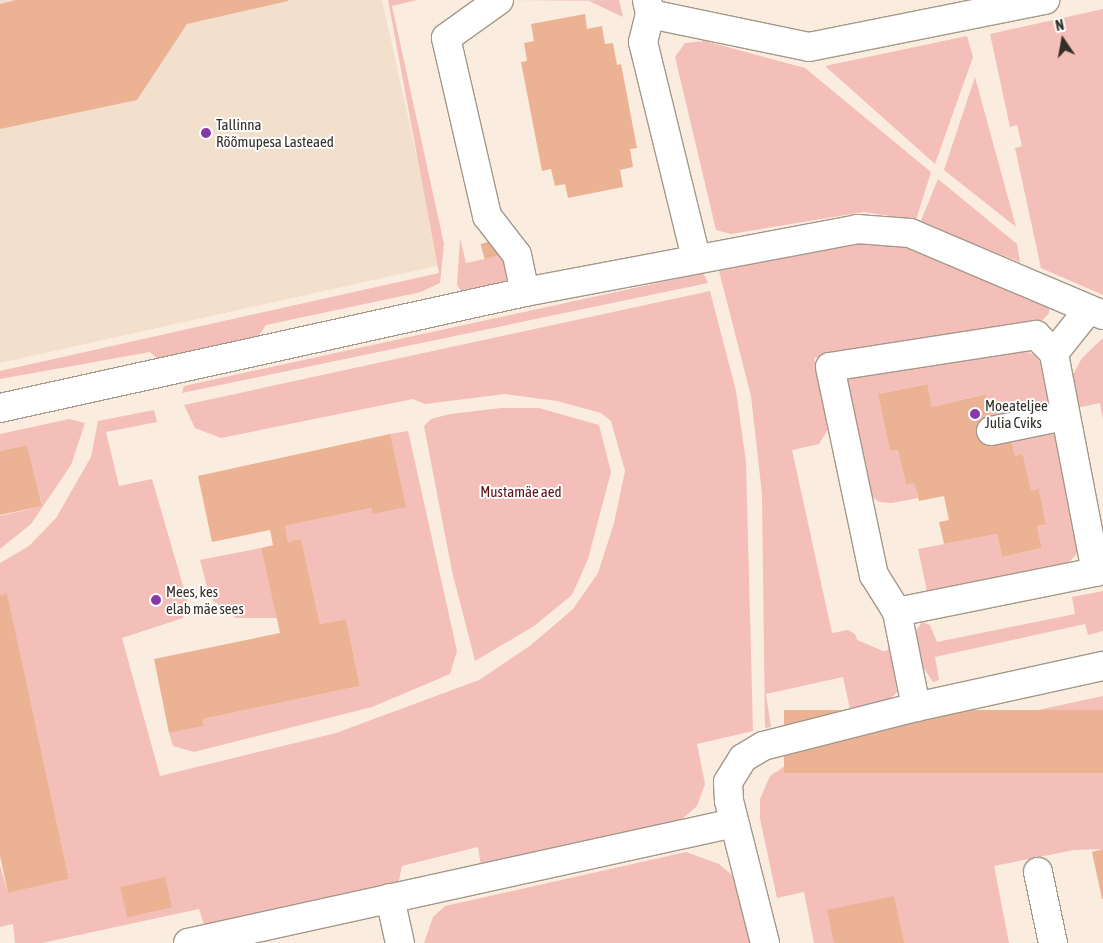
<!DOCTYPE html>
<meta charset="utf-8">
<style>
body{margin:0}
#map{position:relative;width:1103px;height:943px;overflow:hidden;background:#faeddf;font-family:"Asap Condensed",sans-serif}
div>[style]{position:absolute}
[style*='--x']{left:calc(var(--x)*1px);top:calc(var(--y)*1px);width:calc(var(--w)*1px);rotate:calc(var(--a)*1deg)}
.built>*{inset:0;background:#f2e0cc}
.green>*{inset:0;background:#f4beb9}
.building>*{inset:0;background:#ecb294;transform-origin:0 0}
.roads{filter:drop-shadow(1px 0 #a4988b) drop-shadow(-1px 0 #a4988b) drop-shadow(0 1px #a4988b) drop-shadow(0 -1px #a4988b)}
.minor>*{height:28px;margin:-14px;padding:0 14px;transform-origin:14px;border-radius:14px;background:#fff}
.dots>*{width:14px;height:14px;translate:-50% -50%;box-sizing:border-box;border:2px solid #fff;border-radius:50%}
span{translate:-50% -50%;white-space:nowrap;text-align:center;line-height:1.15;-webkit-text-stroke:4px #fff;paint-order:stroke}
.poi-label{font-size:15px;color:#332f29}
.left{translate:0 -50%;text-align:left}
.park-label{font-size:15px;color:#5f1114}
.north{position:absolute;left:1038px;top:15px;width:50px;height:50px;-webkit-text-stroke:4px #fff;paint-order:stroke;rotate:348deg;font-size:14px;font-weight:700;line-height:20px;text-align:center;color:#332f29}
.north::after{content:'';display:block;margin:auto;width:18px;height:22px;background:#332f29;clip-path:polygon(50% 0,100% 100%,50% 72%,0 100%)}
</style>
<div id="map">
<div class="built">
<i style="clip-path:polygon(0 0,382px 0,441px 265px,0 363px)"></i>
</div>
<div class="green">
<i style="clip-path:polygon(388px 0,417px 0,392px 6px,444px 244px,440px 283px,421px 292px,266px 325px,256px 340px,161px 362px,150px 352px,0 379px,0 371px,439px 273px)"></i>
<i style="clip-path:polygon(619px 0,623px 17px,589px 1px,509px 1px)"></i>
<i style="clip-path:polygon(1103px 9px,1103px 295px,1041px 268px,1015px 148px,1022px 146px,1017px 125px,1010px 127px,990px 34px)"></i>
<i style="clip-path:polygon(967px 36px,973px 57px,935px 164px,825px 66px)"></i>
<i style="clip-path:polygon(705px 41px,805px 68px,931px 172px,916px 220px,864px 212px,731px 234px,716px 230px,675px 57px,685px 43px)"></i>
<i style="clip-path:polygon(975px 77px,1016px 227px,944px 170px)"></i>
<i style="clip-path:polygon(938px 179px,1017px 244px,1020px 262px,920px 223px)"></i>
<i style="clip-path:polygon(460px 238px,466px 263px,503px 255px,511px 283px,464px 295px,457px 285px)"></i>
<i style="clip-path:polygon(869px 240px,919px 251px,1049px 305px,1049px 313px,1039px 324px,1028px 327px,814px 358px,830px 426px,819px 444px,792px 450px,832px 633px,848px 630px,855px 634px,857px 640px,883px 651px,887px 651px,890px 643px,897px 692px,889px 700px,850px 709px,843px 677px,766px 694px,771px 727px,765px 728px,762px 494px,751px 396px,719px 271px)"></i>
<i style="clip-path:polygon(703px 273px,708px 283px,182px 393px,184px 386px)"></i>
<i style="clip-path:polygon(710px 291px,736px 391px,746px 462px,753px 731px,697px 744px,705px 784px,697px 806px,681px 820px,481px 867px,478px 847px,402px 866px,398px 885px,204px 925px,199px 909px,42px 943px,15px 943px,13px 924px,0 927px,0 866px,8px 893px,69px 879px,7px 594px,0 595px,0 563px,29px 546px,56px 518px,91px 457px,98px 421px,154px 410px,157px 422px,106px 432px,119px 486px,152px 479px,188px 603px,183px 618px,122px 638px,160px 776px,336px 733px,479px 680px,531px 645px,573px 609px,598px 573px,614px 523px,625px 471px,611px 421px,601px 413px,557px 401px,505px 394px,425px 404px,413px 399px,221px 438px,195px 428px,184px 405px)"></i>
<i style="clip-path:polygon(1103px 338px,1103px 421px,1100px 403px,1081px 407px,1073px 402px,1072px 376px,1082px 358px)"></i>
<i style="clip-path:polygon(1017px 348px,1035px 355px,1044px 367px,1055px 410px,990px 420px,984px 394px,932px 407px,926px 384px,878px 394px,890px 451px,898px 450px,906px 485px,914px 483px,918px 498px,892px 503px,879px 502px,871px 496px,842px 387px,848px 376px)"></i>
<i style="clip-path:polygon(501px 408px,539px 408px,599px 425px,611px 472px,588px 559px,572px 595px,534px 626px,475px 661px,452px 571px,424px 426px,431px 419px,450px 414px)"></i>
<i style="clip-path:polygon(69px 419px,85px 423px,71px 465px,31px 524px,0 549px,0 516px,42px 506px,27px 445px,0 451px,0 434px)"></i>
<i style="clip-path:polygon(1056px 429px,1080px 548px,1075px 556px,1069px 562px,927px 591px,918px 549px,997px 534px,1002px 557px,1042px 548px,1037px 526px,1046px 523px,1039px 490px,1031px 491px,1023px 454px,1015px 456px,1011px 438px)"></i>
<i style="clip-path:polygon(408px 431px,457px 651px,450px 674px,372px 707px,194px 752px,173px 746px,169px 733px,204px 726px,203px 719px,360px 686px,346px 619px,320px 624px,301px 540px,288px 542px,285px 526px,371px 508px,372px 514px,390px 434px)"></i>
<i style="clip-path:polygon(261px 548px,277px 618px,236px 618px,210px 598px,200px 560px)"></i>
<i style="clip-path:polygon(1103px 591px,1103px 631px,1088px 635px,1085px 624px,935px 657px,939px 680px,933px 682px,923px 667px,916px 631px,922px 622px,930px 625px,937px 642px,1075px 614px,1072px 597px)"></i>
<i style="clip-path:polygon(1103px 696px,1103px 849px,1074px 850px,994px 866px,1009px 943px,814px 943px,804px 892px,777px 898px,760px 819px,760px 799px,770px 776px,788px 764px)"></i>
<i style="clip-path:polygon(686px 852px,719px 864px,739px 881px,753px 943px,424px 943px,433px 917px,445px 906px)"></i>
</div>
<div class="building">
<i style="clip-path:polygon(16px 0,288px 0,288px 1px,187px 24px,137px 100px,0 129px,0 4px)"></i>
<i style="clip-path:polygon(585px 14px,587px 29px,602px 26px,605px 44px,613px 43px,617px 65px,621px 64px,637px 148px,630px 149px,633px 167px,620px 170px,623px 187px,568px 198px,565px 184px,555px 186px,551px 169px,542px 171px,521px 62px,527px 61px,524px 43px,534px 41px,531px 24px)"></i>
<i style="left:495px;top:240px;width:16px;height:15px;rotate:75deg"></i>
<i style="clip-path:polygon(927px 384px,932px 407px,985px 394px,990px 420px,981px 423px,985px 443px,1011px 438px,1015px 456px,1023px 454px,1031px 491px,1039px 489px,1046px 524px,1037px 526px,1042px 548px,1002px 557px,997px 534px,944px 544px,939px 522px,949px 520px,944px 496px,919px 501px,914px 483px,906px 485px,898px 450px,890px 451px,878px 394px)"></i>
<i style="clip-path:polygon(390px 434px,406px 507px,372px 514px,371px 508px,285px 526px,288px 542px,301px 539px,320px 624px,346px 619px,360px 686px,203px 719px,204px 726px,169px 733px,154px 659px,280px 633px,261px 548px,273px 545px,270px 530px,212px 542px,198px 476px)"></i>
<i style="clip-path:polygon(27px 445px,42px 506px,0 515px,0 451px)"></i>
<i style="clip-path:polygon(7px 593px,69px 879px,8px 893px,0 856px,0 595px)"></i>
<i style="left:1103px;top:710px;width:63px;height:319px;rotate:90deg"></i>
<i style="clip-path:polygon(1103px 849px,1103px 899px,1102px 899px,1092px 852px)"></i>
<i style="left:165px;top:877px;width:31px;height:46px;rotate:77deg"></i>
<i style="clip-path:polygon(894px 896px,904px 943px,834px 943px,827px 910px)"></i>
</div>
<div class="roads">
<div class="minor">
<i style="--x:499;--y:0;--w:65;--a:144.4"></i>
<i style="--x:446;--y:38;--w:183;--a:77"></i>
<i style="--x:487;--y:216;--w:49;--a:52.4"></i>
<i style="--x:517;--y:255;--w:38;--a:78"></i>
<i style="--x:647;--y:0;--w:14;--a:78"></i>
<i style="--x:650;--y:14;--w:29;--a:104"></i>
<i style="--x:643;--y:42;--w:222;--a:76.2"></i>
<i style="--x:650;--y:14;--w:162;--a:11.7"></i>
<i style="--x:809;--y:47;--w:241;--a:-11.3"></i>
<i style="--x:1054;--y:353;--w:56;--a:-51.5"></i>
<i style="--x:0;--y:408;--w:538;--a:-12.46"></i>
<i style="--x:525;--y:292;--w:338;--a:-10.7"></i>
<i style="--x:857;--y:229;--w:53;--a:4.3"></i>
<i style="--x:910;--y:233;--w:210;--a:23"></i>
<i style="--x:991;--y:431;--w:76;--a:-11.5"></i>
<i style="--x:897;--y:612;--w:203;--a:-11.4"></i>
<i style="--x:1096;--y:572;--w:223;--a:-100.9"></i>
<i style="--x:1054;--y:353;--w:25;--a:-135"></i>
<i style="--x:1036;--y:335;--w:208;--a:171.2"></i>
<i style="--x:830;--y:367;--w:213;--a:78.1"></i>
<i style="--x:874;--y:575;--w:44;--a:58.1"></i>
<i style="--x:897;--y:612;--w:97;--a:78.7"></i>
<i style="--x:1038;--y:872;--w:73;--a:78.1"></i>
<i style="--x:390;--y:898;--w:46;--a:77.5"></i>
<i style="--x:188;--y:943;--w:559;--a:-12.4"></i>
<i style="--x:765;--y:943;--w:146;--a:-104.2"></i>
<i style="--x:729;--y:801;--w:19;--a:-93"></i>
<i style="--x:728;--y:782;--w:28;--a:-58"></i>
<i style="--x:743;--y:758;--w:23;--a:-31"></i>
<i style="--x:763;--y:746;--w:158;--a:-14.3"></i>
<i style="--x:916;--y:707;--w:191;--a:-12.4"></i>
</div>
</div>
<div class="dots">
<i style="left:206px;top:133px;background:#8739a9"></i>
<i style="left:975px;top:414px;background:#8739a9"></i>
<i style="left:156px;top:600px;background:#8739a9"></i>
</div>
<div class="poi-label">
<span class="left" style="left:216px;top:133px">Tallinna<br>Rõõmupesa Lasteaed</span>
<span class="left" style="left:985px;top:414px">Moeateljee<br>Julia Cviks</span>
<span class="left" style="left:166px;top:600px">Mees, kes<br>elab mäe sees</span>
</div>
<div class="park-label">
<span style="left:521px;top:492px">Mustamäe aed</span>
</div>
<div class="north">N</div>
</div>
